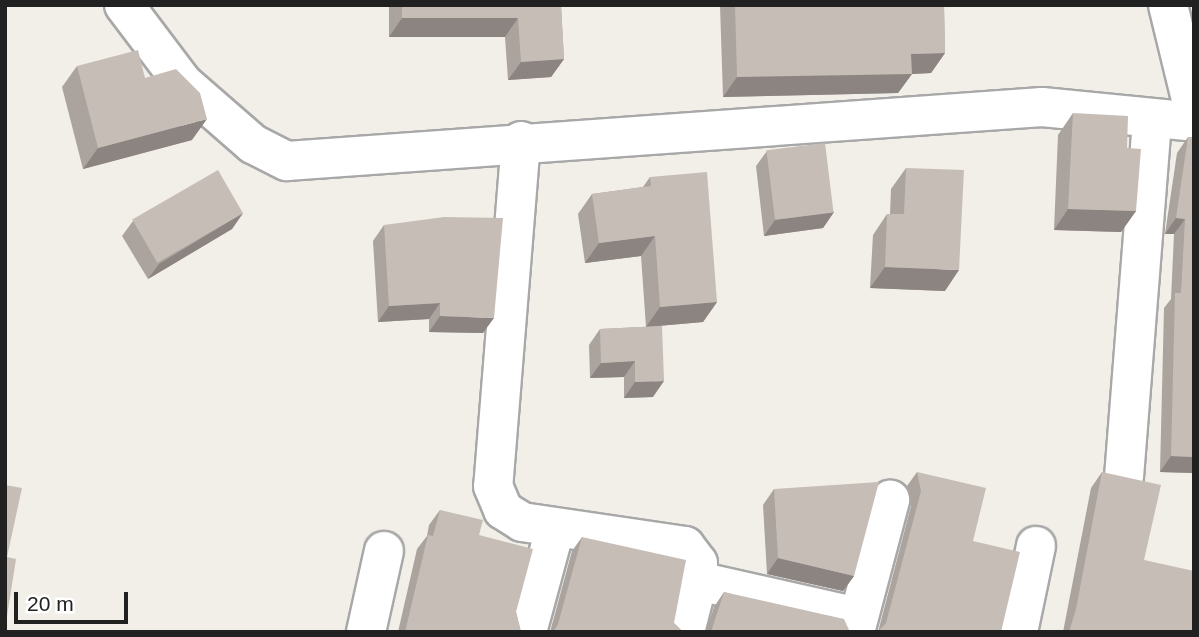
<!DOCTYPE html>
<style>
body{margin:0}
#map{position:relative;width:1199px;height:637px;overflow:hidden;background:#f2eee8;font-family:Arial,sans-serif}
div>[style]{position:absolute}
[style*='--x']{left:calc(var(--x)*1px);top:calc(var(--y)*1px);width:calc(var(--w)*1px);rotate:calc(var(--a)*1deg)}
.roads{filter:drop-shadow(2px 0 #a8a8a8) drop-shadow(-2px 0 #a8a8a8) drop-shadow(0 2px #a8a8a8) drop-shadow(0 -2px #a8a8a8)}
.street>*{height:38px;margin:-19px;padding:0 19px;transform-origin:19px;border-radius:19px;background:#fff}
.wall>*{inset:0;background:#aba39d}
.shaded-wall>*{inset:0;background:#8b8480}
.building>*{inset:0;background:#c7bdb7;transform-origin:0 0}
span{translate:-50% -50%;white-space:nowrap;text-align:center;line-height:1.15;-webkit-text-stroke:5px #fff;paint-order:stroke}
.frame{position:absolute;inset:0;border:7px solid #212121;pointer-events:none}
.scale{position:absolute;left:14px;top:592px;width:114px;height:32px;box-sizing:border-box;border:4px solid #212121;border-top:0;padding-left:9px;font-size:21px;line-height:24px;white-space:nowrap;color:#212121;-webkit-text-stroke:5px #fff;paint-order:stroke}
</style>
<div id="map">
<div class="roads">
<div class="street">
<i style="--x:124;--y:5;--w:98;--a:52.9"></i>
<i style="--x:183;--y:83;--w:93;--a:41.1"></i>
<i style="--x:253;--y:144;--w:38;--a:27"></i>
<i style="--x:287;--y:161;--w:757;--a:-4.09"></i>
<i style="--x:1042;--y:107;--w:153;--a:5.6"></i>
<i style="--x:1168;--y:5;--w:110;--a:76.3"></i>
<i style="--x:521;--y:141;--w:346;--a:94.6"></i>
<i style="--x:493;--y:486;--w:26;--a:67"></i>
<i style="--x:503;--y:510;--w:22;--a:32"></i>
<i style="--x:522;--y:522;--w:165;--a:8.4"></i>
<i style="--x:685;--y:546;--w:21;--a:53"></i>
<i style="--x:698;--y:563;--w:18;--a:90"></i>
<i style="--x:698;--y:581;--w:53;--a:104.3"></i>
<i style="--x:1124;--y:477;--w:360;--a:-85.5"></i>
<i style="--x:698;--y:581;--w:164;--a:12.7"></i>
<i style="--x:366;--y:632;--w:83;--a:-77.5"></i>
<i style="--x:527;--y:632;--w:107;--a:-74.8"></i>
<i style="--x:855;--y:632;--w:137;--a:-75.1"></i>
<i style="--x:1018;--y:632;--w:88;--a:-78.2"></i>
</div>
</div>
<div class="wall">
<i style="clip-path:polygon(389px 5px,561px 5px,564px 59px,551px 77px,508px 80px,505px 37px,389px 37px)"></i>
<i style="clip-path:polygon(720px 5px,944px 5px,945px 53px,931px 73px,912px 74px,898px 93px,723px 97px)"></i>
<i style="clip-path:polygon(77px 66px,145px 78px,192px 140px,83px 169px,62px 87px)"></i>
<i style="clip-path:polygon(1073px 113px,1127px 148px,1136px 211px,1121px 232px,1054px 230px,1058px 135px)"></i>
<i style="clip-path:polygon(1188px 137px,1194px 473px,1160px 472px,1164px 308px,1171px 299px,1174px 234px,1165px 234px,1177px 153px)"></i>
<i style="clip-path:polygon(767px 151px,834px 212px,823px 228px,764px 236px,756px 166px)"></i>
<i style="clip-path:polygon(906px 168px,945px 291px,870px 288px,873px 235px,887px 214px,890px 214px,891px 189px)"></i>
<i style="clip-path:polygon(650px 177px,717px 302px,703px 322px,646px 327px,641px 256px,585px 263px,578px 214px,592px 194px,643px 187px)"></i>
<i style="clip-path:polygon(243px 213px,232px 229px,148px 279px,122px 236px,133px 221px)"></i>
<i style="clip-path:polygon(384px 225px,483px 333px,429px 332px,429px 319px,378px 322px,373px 241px)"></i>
<i style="clip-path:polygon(662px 326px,653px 397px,624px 398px,624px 377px,590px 378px,589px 345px,600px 329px)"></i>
<i style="clip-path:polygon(917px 472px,973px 541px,878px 632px,911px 506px,907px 486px)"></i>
<i style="clip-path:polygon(1102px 472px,1144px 560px,1194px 632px,1063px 632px,1091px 488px)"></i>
<i style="clip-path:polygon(774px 489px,854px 576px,843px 591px,767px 574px,763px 505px)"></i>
<i style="clip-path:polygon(440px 510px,479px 535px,516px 612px,521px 632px,398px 632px,417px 549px,427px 536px,429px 525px)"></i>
<i style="clip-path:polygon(582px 537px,674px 623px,683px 632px,550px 632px,572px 551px)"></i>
<i style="clip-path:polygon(724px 592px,850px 632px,706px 632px,714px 607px)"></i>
</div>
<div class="shaded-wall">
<i style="clip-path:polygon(402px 18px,518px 18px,505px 37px,389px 37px)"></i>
<i style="clip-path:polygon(945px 53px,931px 73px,912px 74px,898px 93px,723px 97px,737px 77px,911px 54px)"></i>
<i style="clip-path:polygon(564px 59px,551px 77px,508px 80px,521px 62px)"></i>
<i style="clip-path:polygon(207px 119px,192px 140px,83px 169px,98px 148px)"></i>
<i style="clip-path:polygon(1068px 209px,1136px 211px,1121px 232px,1054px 230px)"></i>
<i style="clip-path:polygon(834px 212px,823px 228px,764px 236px,775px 220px)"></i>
<i style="clip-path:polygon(243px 213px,232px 229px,148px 279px,159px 264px)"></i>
<i style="clip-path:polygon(1176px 218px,1185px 219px,1174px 234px,1165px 234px)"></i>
<i style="clip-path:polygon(655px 236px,641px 256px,585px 263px,599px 243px)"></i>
<i style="clip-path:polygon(885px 267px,959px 270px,945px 291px,870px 288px)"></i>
<i style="clip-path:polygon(717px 302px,703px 322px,646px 327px,660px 307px)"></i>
<i style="clip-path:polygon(440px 303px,429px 319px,378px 322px,389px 306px)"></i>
<i style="clip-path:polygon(440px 316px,494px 318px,483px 333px,429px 332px)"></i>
<i style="clip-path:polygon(635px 361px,624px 377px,590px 378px,601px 363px)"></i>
<i style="clip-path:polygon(664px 381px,653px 397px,624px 398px,635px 382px)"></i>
<i style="clip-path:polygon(1171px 456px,1194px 457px,1194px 473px,1160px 472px)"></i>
<i style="clip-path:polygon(778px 558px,854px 576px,843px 591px,767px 574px)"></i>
</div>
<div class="building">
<i style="clip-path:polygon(402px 5px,561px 5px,564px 59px,521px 62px,518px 18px,402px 18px)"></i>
<i style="clip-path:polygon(735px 5px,944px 5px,945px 53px,911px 54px,912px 74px,737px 77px)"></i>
<i style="clip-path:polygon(138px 50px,145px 78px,176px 69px,200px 93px,207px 119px,98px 148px,77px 66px)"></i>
<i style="clip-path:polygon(1073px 113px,1128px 116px,1127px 148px,1141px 149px,1136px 211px,1068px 209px)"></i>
<i style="clip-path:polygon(1188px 137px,1194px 137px,1194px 457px,1171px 456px,1175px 293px,1181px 293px,1185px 219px,1176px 218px)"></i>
<i style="left:825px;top:143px;width:70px;height:59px;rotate:83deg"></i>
<i style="clip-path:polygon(906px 168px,964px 170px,959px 270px,885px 267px,887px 214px,904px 214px)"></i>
<i style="left:218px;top:170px;width:50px;height:99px;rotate:60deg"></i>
<i style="clip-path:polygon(707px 172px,717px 302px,660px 307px,655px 236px,599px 243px,592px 194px,651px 186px,650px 177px)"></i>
<i style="clip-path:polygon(444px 217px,503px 218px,494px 318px,440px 316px,440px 303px,389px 306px,384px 225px)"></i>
<i style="clip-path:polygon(662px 326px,664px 381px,635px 382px,635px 361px,601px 363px,600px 329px)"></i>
<i style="clip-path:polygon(917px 472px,986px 488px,973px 541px,1020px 552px,1001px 632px,878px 632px,886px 623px,921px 491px)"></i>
<i style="clip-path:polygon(1102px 472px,1161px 485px,1144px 560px,1194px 571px,1194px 632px,1069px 632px,1076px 609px)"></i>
<i style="clip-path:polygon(879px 482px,854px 576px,778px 558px,774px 489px)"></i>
<i style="clip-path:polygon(5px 485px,22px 488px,7px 557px,16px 559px,5px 629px)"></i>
<i style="clip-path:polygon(440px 510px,483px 520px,479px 535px,533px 549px,516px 612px,521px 632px,405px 632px,428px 535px,433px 536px)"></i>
<i style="clip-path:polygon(582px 537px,686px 560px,674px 623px,683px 632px,553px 632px,558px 624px)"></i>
<i style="clip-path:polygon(724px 592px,844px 619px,850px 632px,711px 632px)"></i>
</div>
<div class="frame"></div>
<div class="scale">20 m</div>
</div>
